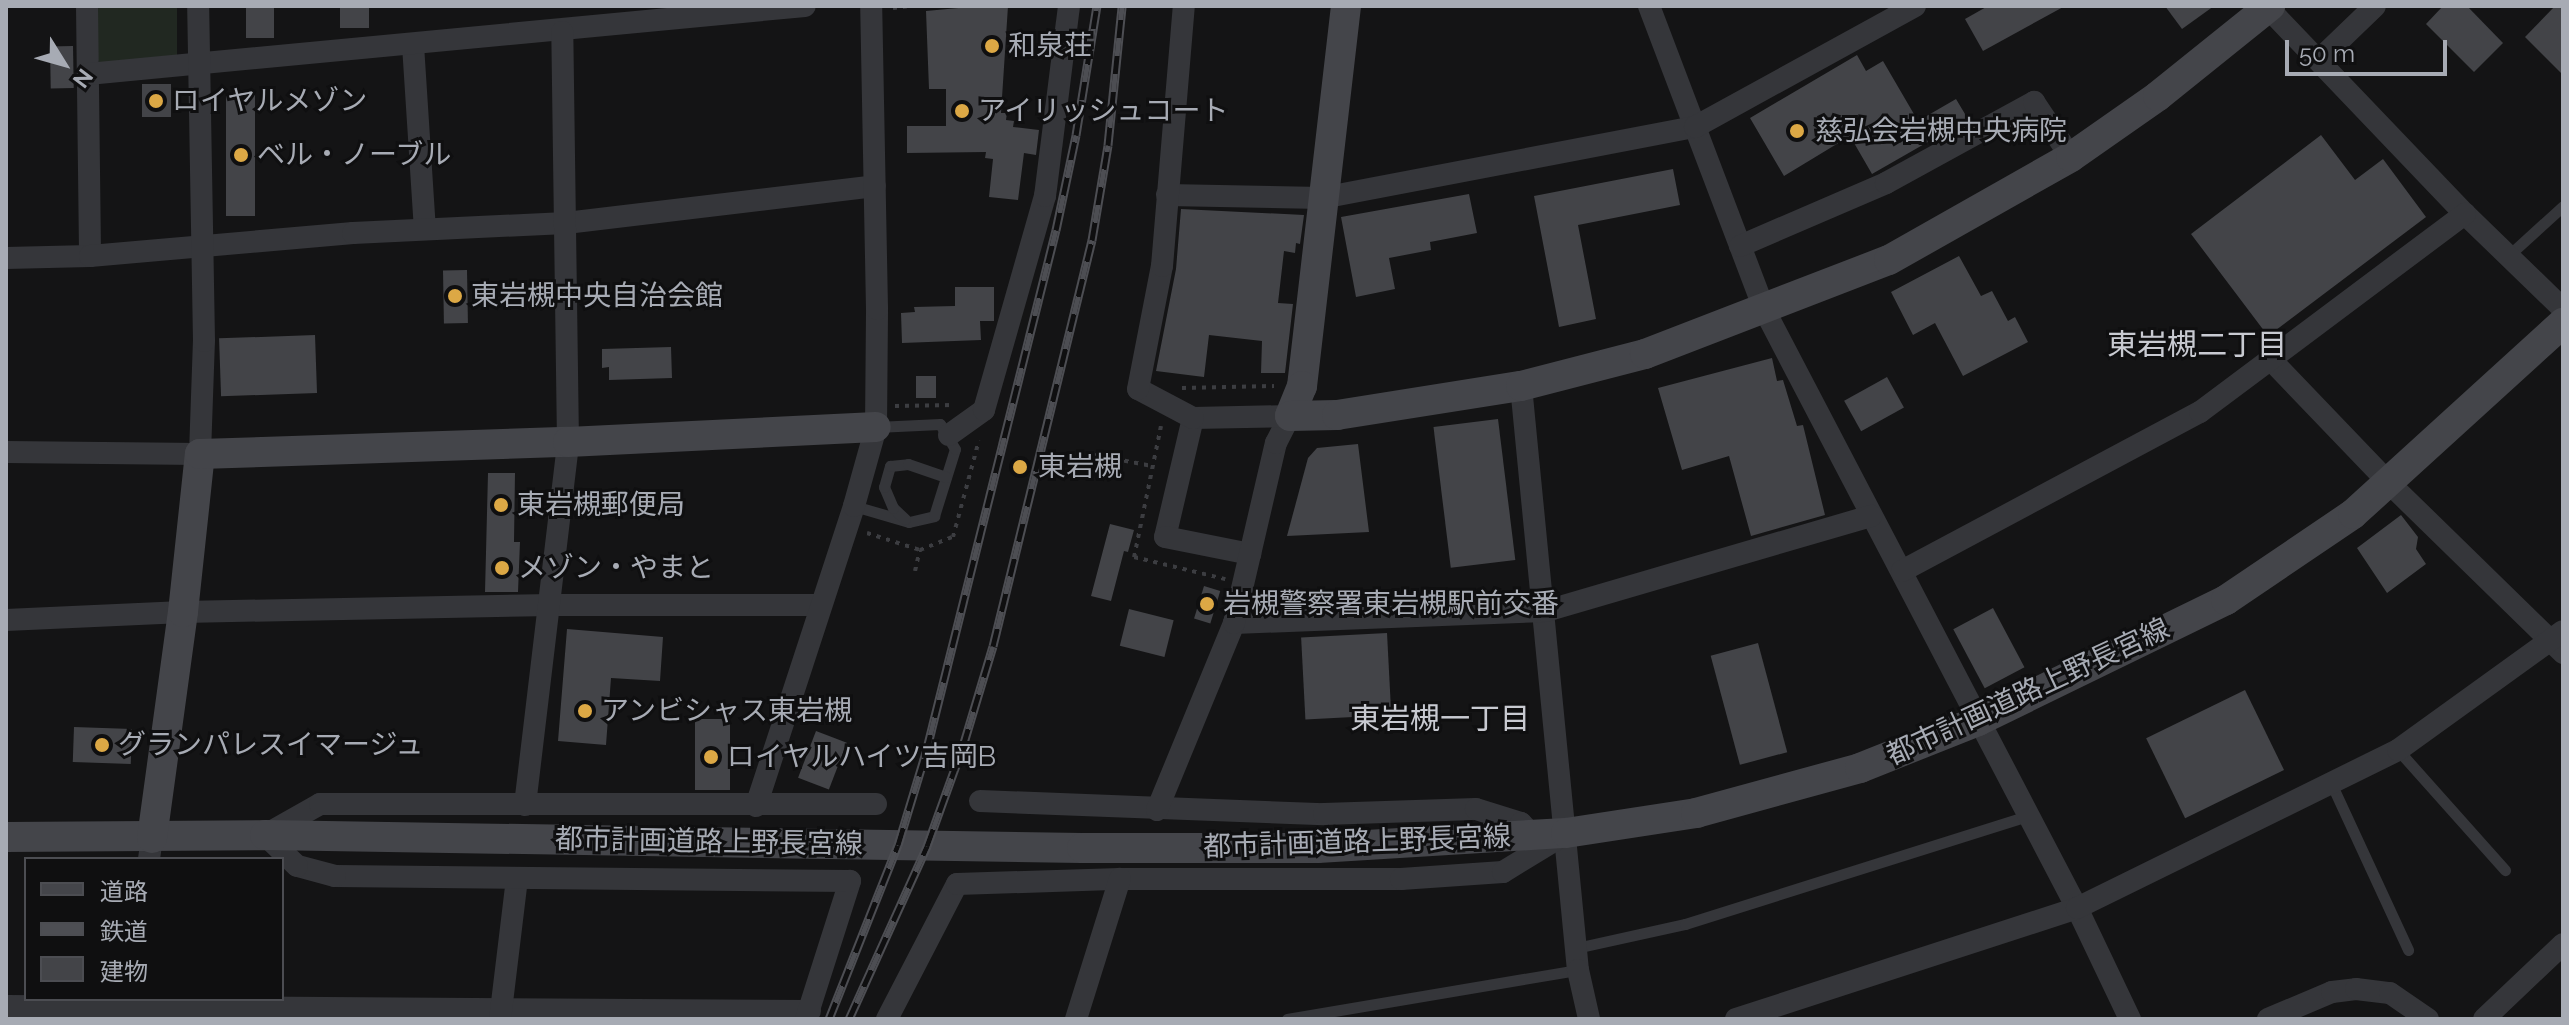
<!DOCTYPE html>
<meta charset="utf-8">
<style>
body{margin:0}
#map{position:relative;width:2569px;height:1025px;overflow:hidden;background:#141415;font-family:Raleway,"Noto Sans JP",sans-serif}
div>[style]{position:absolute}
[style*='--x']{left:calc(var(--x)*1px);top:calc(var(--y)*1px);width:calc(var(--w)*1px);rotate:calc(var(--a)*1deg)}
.green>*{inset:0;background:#212821}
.building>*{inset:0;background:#434448;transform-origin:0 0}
.path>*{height:4px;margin-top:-2px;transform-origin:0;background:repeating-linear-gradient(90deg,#3c3d41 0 4px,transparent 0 10px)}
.lane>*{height:11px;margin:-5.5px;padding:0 5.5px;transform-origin:5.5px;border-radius:5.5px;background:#35363a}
.street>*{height:22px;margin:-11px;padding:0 11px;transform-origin:11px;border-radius:11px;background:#35363a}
.secondary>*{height:30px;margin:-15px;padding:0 15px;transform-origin:15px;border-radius:15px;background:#44454a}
.rail>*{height:9px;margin-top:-4.5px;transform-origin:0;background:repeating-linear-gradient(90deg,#0f0f10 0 18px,#4d4e53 0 36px);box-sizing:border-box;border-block:2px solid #4d4e53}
.dots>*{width:22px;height:22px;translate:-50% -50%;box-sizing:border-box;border:4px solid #0f0f10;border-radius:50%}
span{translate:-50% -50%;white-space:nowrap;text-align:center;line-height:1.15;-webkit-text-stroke:6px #0f0f10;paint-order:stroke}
.poi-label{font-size:28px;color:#a7abb4}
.left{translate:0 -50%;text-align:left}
.street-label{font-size:28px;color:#a7abb4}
.neighbourhood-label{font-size:30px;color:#c8cad1}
.frame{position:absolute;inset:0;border:8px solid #a7abb4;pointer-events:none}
.legend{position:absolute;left:24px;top:857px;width:260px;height:144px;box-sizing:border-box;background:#0f0f10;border:2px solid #4c4d52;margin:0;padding:10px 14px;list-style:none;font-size:24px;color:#a7abb4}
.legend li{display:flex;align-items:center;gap:16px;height:40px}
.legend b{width:40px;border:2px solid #4c4d52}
.north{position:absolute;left:24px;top:24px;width:80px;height:80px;-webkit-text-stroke:6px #0f0f10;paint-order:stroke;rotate:127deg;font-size:22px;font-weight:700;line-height:32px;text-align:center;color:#a7abb4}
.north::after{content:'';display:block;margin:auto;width:28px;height:36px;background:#a7abb4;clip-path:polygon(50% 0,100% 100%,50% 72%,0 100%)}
.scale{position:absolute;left:2285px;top:40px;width:162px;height:36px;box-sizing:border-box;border:4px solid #a7abb4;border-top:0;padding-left:10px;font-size:24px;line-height:28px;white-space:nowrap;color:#a7abb4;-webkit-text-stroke:6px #0f0f10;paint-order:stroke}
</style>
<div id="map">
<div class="green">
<i style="clip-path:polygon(97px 6px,177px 6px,177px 60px,103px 69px,98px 60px)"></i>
</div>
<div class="building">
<i style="left:246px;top:6px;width:28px;height:32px"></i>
<i style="left:340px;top:6px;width:29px;height:22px"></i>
<i style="clip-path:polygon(980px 6px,1008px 6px,1001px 113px,1007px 113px,1006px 120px,1014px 121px,1013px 127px,1039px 130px,1036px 155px,1024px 153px,1018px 200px,989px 197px,993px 159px,985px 158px,986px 152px,907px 153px,907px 126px,946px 126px,946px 89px,929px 89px,926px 11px)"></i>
<i style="clip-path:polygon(1988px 6px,2065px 6px,1983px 51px,1965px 19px)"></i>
<i style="clip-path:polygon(2165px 6px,2214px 6px,2182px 29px)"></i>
<i style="clip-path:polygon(2443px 6px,2467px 6px,2503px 43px,2474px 72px,2426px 24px)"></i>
<i style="clip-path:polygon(2555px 6px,2563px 6px,2563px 75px,2525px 37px)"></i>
<i style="left:73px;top:46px;width:42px;height:23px;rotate:89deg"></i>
<i style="clip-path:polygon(1857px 55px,1866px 71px,1883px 61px,1918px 121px,1956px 99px,1968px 119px,1872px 174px,1850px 136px,1784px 176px,1750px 118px)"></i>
<i style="left:142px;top:84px;width:29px;height:33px"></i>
<i style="left:226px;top:95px;width:29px;height:121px"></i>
<i style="clip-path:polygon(2321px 135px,2355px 180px,2383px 159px,2426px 217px,2268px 336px,2191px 234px)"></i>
<i style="clip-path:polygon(1673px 169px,1680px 205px,1578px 225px,1596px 319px,1559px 327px,1534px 196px)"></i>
<i style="clip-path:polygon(1469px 194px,1477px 233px,1430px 242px,1431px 250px,1389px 258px,1395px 289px,1356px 297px,1341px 217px)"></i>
<i style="clip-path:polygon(1181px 209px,1304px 215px,1300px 244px,1296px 243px,1295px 253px,1284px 251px,1278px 303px,1293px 304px,1285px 373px,1261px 373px,1262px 341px,1209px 335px,1204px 377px,1156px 371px,1176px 269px)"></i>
<i style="clip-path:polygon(1959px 256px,1981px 296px,1992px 291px,2008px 321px,2015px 317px,2028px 342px,1963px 376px,1935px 323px,1913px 335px,1891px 292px)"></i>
<i style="left:467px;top:270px;width:53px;height:24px;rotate:89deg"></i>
<i style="clip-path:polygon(955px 287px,994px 287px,994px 321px,980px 321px,981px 340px,902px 343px,901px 313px,915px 312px,914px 307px,955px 306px)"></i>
<i style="left:315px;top:335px;width:58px;height:96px;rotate:88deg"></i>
<i style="clip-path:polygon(671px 347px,672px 378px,609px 380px,609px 367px,602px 368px,602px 349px)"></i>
<i style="clip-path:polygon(1772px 358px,1777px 381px,1783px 380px,1797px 426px,1803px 425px,1825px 515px,1751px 536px,1729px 456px,1682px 470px,1658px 388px)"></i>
<i style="left:916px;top:376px;width:20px;height:22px"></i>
<i style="left:1887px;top:377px;width:35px;height:49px;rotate:61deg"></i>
<i style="left:1498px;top:419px;width:142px;height:65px;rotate:83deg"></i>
<i style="clip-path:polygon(1358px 444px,1369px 532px,1287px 536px,1308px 458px,1317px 448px)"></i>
<i style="clip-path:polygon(488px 473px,515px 473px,514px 542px,520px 542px,518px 592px,485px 592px)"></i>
<i style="clip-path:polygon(2401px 515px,2418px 537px,2416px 549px,2426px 564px,2387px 593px,2357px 548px)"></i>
<i style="clip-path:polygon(1110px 524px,1134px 530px,1128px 552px,1124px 551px,1111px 601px,1091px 596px)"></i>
<i style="left:1204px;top:586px;width:17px;height:34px;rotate:17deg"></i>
<i style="left:1993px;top:608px;width:67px;height:45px;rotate:62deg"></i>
<i style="left:1129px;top:609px;width:46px;height:38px;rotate:14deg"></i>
<i style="clip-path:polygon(567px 629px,663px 637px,660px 681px,611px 678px,606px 745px,558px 741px)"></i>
<i style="left:1387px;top:633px;width:82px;height:86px;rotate:87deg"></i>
<i style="left:1758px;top:643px;width:113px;height:49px;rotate:75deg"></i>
<i style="left:2245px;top:690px;width:89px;height:110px;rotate:64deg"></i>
<i style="left:695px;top:719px;width:35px;height:71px"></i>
<i style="left:74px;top:727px;width:58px;height:35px;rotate:2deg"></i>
<i style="left:816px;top:731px;width:33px;height:50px;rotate:21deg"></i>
</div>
<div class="path">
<i style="--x:893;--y:8;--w:17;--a:-7"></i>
<i style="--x:1182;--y:388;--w:92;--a:-1.2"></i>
<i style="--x:895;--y:406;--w:59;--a:-1"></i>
<i style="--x:1161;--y:426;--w:134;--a:101.6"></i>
<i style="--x:1134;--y:557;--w:94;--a:13.6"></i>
<i style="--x:1095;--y:455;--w:58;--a:10.9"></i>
<i style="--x:867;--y:533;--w:56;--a:17.8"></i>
<i style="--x:920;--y:550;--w:35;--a:-22"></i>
<i style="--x:953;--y:537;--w:100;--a:-75"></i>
<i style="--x:915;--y:571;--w:22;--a:-77"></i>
</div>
<div class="lane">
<i style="--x:2508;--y:256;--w:74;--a:-42.3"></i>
<i style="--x:854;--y:506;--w:57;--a:16.2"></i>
<i style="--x:909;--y:522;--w:26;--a:-13"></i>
<i style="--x:934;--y:516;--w:70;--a:-72.6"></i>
<i style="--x:955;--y:449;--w:29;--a:-121"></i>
<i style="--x:940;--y:424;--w:64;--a:177.3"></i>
<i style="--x:905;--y:519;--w:16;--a:-137"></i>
<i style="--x:893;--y:508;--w:23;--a:-113"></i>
<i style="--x:884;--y:487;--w:22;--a:-74"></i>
<i style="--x:890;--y:466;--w:18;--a:-6"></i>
<i style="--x:908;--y:464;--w:40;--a:18.9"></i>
<i style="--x:2398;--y:750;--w:161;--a:48.3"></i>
<i style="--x:2331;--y:783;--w:184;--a:65.2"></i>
<i style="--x:1576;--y:948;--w:112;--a:-12.4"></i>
<i style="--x:1685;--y:924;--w:359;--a:-17.5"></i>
<i style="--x:1287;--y:1019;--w:295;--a:-9.6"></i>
</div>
<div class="street">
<i style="--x:87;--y:6;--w:250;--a:89.3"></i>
<i style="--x:1649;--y:6;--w:326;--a:69.2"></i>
<i style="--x:1765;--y:311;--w:674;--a:62.41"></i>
<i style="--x:2077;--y:908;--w:123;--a:64.5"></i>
<i style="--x:2266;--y:6;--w:288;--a:46.3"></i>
<i style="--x:2465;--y:214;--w:136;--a:44.1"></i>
<i style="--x:413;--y:45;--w:184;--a:86.3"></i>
<i style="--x:2320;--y:59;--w:76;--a:-43.9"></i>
<i style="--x:88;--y:74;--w:720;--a:-5.42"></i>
<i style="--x:1167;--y:195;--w:155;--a:1.1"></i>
<i style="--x:1322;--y:198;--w:380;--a:-10.8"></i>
<i style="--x:1695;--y:127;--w:251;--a:-28.8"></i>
<i style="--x:1740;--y:246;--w:159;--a:-23.3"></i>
<i style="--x:1886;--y:183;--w:169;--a:-28.7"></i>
<i style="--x:2034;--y:102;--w:66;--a:56.1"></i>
<i style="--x:6;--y:258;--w:84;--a:-1.4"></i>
<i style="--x:90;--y:256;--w:264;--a:-5"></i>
<i style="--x:353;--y:233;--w:213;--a:-2.7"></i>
<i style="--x:566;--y:223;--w:311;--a:-6.8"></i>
<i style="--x:2272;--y:361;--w:168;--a:46.2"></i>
<i style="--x:2388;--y:482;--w:245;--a:44.3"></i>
<i style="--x:1521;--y:386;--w:587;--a:84.43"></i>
<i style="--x:1578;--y:970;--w:50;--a:77.3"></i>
<i style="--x:1193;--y:418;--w:122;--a:103.2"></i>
<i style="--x:1165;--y:537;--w:87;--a:11.3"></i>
<i style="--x:949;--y:435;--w:43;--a:-35.5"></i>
<i style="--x:984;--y:410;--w:223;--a:-74.1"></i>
<i style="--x:1045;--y:196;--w:192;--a:-82.8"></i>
<i style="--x:6;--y:452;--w:194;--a:0.6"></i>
<i style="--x:200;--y:454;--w:113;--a:-88"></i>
<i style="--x:204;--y:341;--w:335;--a:-91"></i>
<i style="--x:1902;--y:571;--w:338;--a:-28.1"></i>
<i style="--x:2200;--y:412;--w:331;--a:-36.8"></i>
<i style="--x:6;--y:620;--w:177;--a:-2.6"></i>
<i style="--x:183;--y:612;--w:368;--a:-1.1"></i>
<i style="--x:551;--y:605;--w:268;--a:0"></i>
<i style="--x:1234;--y:623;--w:312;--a:-2.2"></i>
<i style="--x:1546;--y:611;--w:339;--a:-16.3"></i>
<i style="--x:980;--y:801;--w:344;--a:2.2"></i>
<i style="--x:1324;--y:814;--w:152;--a:-1.9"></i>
<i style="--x:1476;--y:809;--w:47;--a:17.3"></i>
<i style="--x:1521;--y:823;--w:16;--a:47"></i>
<i style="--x:525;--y:805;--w:366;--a:-83.2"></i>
<i style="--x:568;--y:442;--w:410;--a:-90.8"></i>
<i style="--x:756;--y:806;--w:316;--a:-71.9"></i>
<i style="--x:854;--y:506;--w:82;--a:-74.4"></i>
<i style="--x:876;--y:427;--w:118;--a:-89.5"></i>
<i style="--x:877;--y:309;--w:303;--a:-91.1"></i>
<i style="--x:1157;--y:810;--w:202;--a:-67.6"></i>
<i style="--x:1234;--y:623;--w:185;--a:-76.9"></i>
<i style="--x:1276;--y:443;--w:30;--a:-63"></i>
<i style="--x:1290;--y:416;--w:97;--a:178.8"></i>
<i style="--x:1193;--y:418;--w:62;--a:-152.2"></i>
<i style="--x:1138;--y:389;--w:125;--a:-79"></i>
<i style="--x:1162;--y:266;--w:261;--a:-85.2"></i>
<i style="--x:149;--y:859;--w:21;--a:-82"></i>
<i style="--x:6;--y:1006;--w:804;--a:0.36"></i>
<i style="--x:500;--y:1019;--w:142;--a:-83.1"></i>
<i style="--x:806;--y:1019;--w:145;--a:-72.3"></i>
<i style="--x:850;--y:881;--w:515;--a:-179.44"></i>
<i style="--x:335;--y:876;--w:39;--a:-165"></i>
<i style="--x:297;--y:866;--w:45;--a:-135.9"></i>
<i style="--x:265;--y:835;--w:63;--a:-29.4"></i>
<i style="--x:320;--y:804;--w:556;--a:0"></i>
<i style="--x:887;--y:1019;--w:152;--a:-62.6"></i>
<i style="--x:957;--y:884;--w:163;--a:-1.8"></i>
<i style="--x:1120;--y:879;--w:281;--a:0"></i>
<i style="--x:1401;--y:879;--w:102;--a:-3.9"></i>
<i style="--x:1503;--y:872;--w:69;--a:-31.4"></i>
<i style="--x:1076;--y:1019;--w:147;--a:-72.6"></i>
<i style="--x:1736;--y:1019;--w:359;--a:-18"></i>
<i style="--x:2077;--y:908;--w:358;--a:-26.2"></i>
<i style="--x:2398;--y:750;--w:203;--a:-35.8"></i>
<i style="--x:2268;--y:1019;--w:69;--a:-22.9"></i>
<i style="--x:2332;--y:992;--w:24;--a:-7"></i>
<i style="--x:2356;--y:989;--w:34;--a:7"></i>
<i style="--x:2390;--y:993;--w:46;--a:34.4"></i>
<i style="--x:2484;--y:1019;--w:109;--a:-43.5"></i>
</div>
<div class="secondary">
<i style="--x:1346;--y:6;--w:383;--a:96.6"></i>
<i style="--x:1302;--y:386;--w:32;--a:112"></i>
<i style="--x:1290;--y:416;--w:47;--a:-1.2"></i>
<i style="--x:1337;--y:415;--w:186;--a:-9"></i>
<i style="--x:1521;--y:386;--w:128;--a:-14.5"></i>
<i style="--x:1645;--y:354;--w:261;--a:-21.1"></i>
<i style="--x:1889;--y:260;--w:209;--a:-29.5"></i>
<i style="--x:2071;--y:157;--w:106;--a:-35"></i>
<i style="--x:2158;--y:96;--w:144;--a:-38.8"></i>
<i style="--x:6;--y:837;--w:259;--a:-0.4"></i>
<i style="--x:265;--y:835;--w:817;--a:0.91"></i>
<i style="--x:1082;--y:848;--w:236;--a:0"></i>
<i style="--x:1318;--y:848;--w:248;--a:-3.5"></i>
<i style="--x:1566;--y:833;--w:132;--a:-8.7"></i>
<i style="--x:1696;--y:813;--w:170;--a:-15.3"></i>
<i style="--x:1860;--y:768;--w:127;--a:-21.7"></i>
<i style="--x:1978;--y:721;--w:276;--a:-26"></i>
<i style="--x:2226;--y:600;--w:153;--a:-34.1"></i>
<i style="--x:2353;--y:514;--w:284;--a:-42.3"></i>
<i style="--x:152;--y:838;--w:228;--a:-82.2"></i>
<i style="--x:183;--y:612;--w:159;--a:-83.9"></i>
<i style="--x:200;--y:454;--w:368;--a:-1.9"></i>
<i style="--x:568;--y:442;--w:308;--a:-2.8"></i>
</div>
<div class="rail">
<i style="--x:829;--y:1019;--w:187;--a:-68.4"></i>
<i style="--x:898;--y:845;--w:97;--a:-73.2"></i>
<i style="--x:926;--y:752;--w:538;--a:-76.02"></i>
<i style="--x:1056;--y:230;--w:97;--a:-78.1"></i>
<i style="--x:1076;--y:135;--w:131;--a:-80.8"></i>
<i style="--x:849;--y:1019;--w:190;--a:-65.7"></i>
<i style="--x:927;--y:846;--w:106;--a:-70.2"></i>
<i style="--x:963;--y:746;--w:104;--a:-73.3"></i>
<i style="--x:993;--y:646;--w:418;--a:-76.3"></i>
<i style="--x:1092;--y:240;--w:96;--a:-80.4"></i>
<i style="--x:1108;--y:145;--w:140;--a:-84.2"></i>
</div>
<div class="dots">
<i style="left:992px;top:46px;background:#dca845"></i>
<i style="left:156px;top:101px;background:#dca845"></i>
<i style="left:962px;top:111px;background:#dca845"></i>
<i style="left:1797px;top:131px;background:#dca845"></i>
<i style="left:241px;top:155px;background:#dca845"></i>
<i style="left:455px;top:296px;background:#dca845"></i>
<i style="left:1020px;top:467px;background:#dca845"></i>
<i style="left:501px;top:505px;background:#dca845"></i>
<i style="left:502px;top:568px;background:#dca845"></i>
<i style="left:1207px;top:604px;background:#dca845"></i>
<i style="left:585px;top:711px;background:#dca845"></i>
<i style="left:102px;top:745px;background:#dca845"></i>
<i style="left:711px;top:757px;background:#dca845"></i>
</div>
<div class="poi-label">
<span class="left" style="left:1008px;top:46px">和泉荘</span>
<span class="left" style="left:172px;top:101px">ロイヤルメゾン</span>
<span class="left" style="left:978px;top:111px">アイリッシュコート</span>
<span class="left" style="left:1815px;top:131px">慈弘会岩槻中央病院</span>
<span class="left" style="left:257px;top:155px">ベル・ノーブル</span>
<span class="left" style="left:471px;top:296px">東岩槻中央自治会館</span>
<span class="left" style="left:1038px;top:467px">東岩槻</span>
<span class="left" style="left:517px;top:505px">東岩槻郵便局</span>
<span class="left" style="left:518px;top:568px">メゾン・やまと</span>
<span class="left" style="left:1223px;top:604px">岩槻警察署東岩槻駅前交番</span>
<span class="left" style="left:601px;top:711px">アンビシャス東岩槻</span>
<span class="left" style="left:118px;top:745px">グランパレスイマージュ</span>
<span class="left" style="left:727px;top:757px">ロイヤルハイツ吉岡B</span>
</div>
<div class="street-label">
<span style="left:2028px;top:692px;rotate:-25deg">都市計画道路上野長宮線</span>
<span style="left:709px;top:842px;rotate:1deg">都市計画道路上野長宮線</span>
<span style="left:1357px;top:842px;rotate:-2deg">都市計画道路上野長宮線</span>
</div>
<div class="neighbourhood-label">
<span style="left:2197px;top:345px">東岩槻二丁目</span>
<span style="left:1440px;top:719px">東岩槻一丁目</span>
</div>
<div class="frame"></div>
<ul class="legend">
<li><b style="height:10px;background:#44454a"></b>道路</li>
<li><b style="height:10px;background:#4d4e53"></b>鉄道</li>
<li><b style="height:22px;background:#434448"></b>建物</li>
</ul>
<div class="north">N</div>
<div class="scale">50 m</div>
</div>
